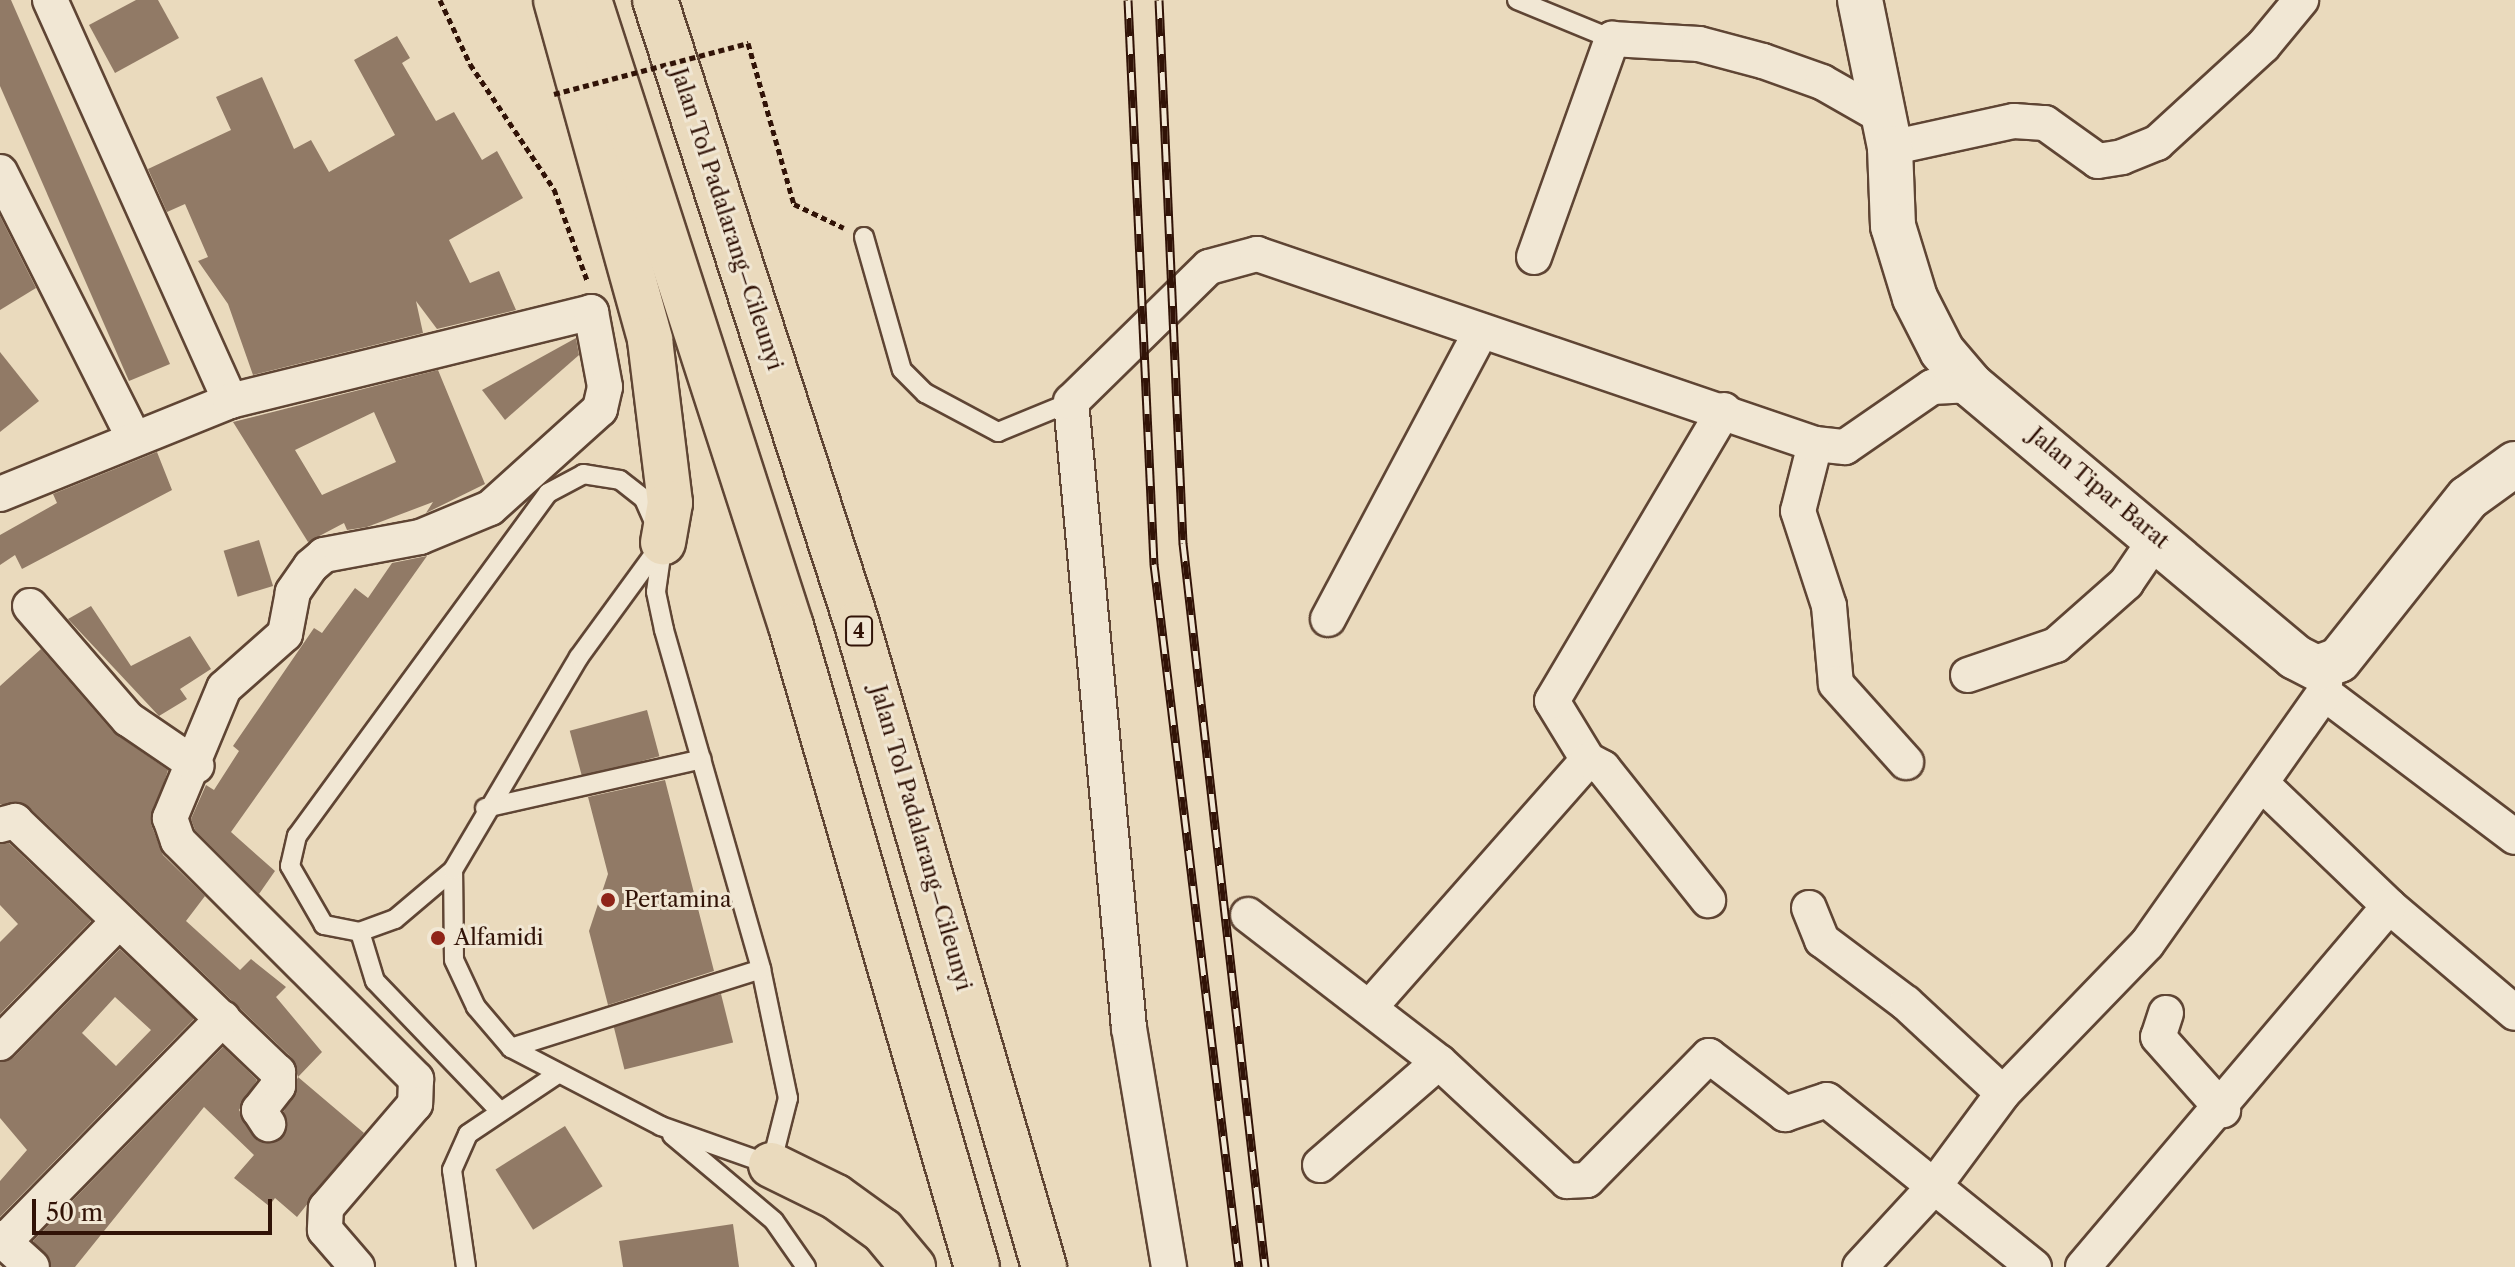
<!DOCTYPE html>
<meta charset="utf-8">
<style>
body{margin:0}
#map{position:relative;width:2515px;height:1267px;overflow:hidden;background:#eadabd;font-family:"Libre Caslon Text",serif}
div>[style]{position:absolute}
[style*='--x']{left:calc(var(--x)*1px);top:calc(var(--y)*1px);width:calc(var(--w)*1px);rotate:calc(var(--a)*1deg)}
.building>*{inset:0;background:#917a66;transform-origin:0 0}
.path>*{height:5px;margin-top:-2.5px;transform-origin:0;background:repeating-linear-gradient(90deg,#311307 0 6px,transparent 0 10px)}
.roads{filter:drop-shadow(2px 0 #5f4534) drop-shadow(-2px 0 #5f4534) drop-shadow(0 2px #5f4534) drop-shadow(0 -2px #5f4534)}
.service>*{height:18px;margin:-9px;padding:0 9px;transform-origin:9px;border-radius:9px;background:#f1e7d4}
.minor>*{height:34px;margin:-17px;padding:0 17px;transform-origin:17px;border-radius:17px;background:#f1e7d4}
.tertiary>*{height:44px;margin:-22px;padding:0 22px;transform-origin:22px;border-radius:22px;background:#f1e7d4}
.motorway>*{height:44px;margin:-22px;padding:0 22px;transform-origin:22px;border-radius:22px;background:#eadabd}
.rail>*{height:9px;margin-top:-4.5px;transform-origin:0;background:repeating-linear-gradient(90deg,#f1e7d4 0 18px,#311307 0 36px);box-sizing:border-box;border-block:2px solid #311307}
.path-bridge>*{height:5px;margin-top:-2.5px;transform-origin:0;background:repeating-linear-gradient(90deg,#311307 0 6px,transparent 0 10px)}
.dots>*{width:22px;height:22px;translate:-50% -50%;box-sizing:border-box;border:4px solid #f1e7d4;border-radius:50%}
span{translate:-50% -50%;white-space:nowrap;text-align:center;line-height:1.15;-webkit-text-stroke:6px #f1e7d4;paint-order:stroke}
.shield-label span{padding:2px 6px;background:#f1e7d4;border:2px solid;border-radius:6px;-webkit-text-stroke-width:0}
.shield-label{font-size:20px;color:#311307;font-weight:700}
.street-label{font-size:22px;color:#311307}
.poi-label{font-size:22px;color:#311307}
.left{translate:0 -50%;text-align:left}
.scale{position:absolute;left:32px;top:1199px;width:240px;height:36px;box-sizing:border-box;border:4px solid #311307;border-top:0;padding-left:10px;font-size:24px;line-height:28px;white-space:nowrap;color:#311307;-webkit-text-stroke:6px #f1e7d4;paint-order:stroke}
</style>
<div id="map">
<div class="building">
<i style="clip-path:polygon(0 0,11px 0,170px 364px,129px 381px,0 86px)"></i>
<i style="clip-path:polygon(136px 0,158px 0,179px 38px,115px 73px,89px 25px)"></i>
<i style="clip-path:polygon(397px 36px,410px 58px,402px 63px,436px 121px,454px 112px,482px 160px,497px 151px,523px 198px,449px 240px,470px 283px,499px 271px,516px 310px,437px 329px,416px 301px,423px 333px,253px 375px,228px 304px,198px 261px,208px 257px,185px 204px,167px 212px,148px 169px,231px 130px,216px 97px,262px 77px,294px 149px,311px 140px,329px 172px,395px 135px,354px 60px)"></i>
<i style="clip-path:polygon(0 216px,36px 288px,0 310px)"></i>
<i style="clip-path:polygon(576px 338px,579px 355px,505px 420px,482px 390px)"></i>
<i style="clip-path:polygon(0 352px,39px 401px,0 432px)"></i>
<i style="clip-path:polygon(evenodd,438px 370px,485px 484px,426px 513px,433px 502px,367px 527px,347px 530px,344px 523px,308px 542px,233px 422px,438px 370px,374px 412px,396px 462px,322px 495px,295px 450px,374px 412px)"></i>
<i style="clip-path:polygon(157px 452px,172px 490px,22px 569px,15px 555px,0 565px,0 535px,57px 503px,53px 494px)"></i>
<i style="left:259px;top:540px;width:48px;height:37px;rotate:73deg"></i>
<i style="clip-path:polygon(427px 556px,231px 832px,275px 871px,259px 894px,195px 830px,191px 819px,206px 785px,214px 790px,239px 751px,233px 746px,314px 628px,322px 633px,355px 588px,368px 598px,392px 563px)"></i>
<i style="clip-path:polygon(91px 606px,131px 666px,190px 636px,211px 669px,180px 689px,187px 699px,159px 716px,68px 619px)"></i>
<i style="clip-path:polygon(41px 649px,113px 732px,168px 770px,151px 824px,163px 855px,205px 896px,186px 921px,240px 970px,251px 959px,286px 987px,276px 997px,322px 1052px,298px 1077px,292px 1058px,29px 807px,0 804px,0 686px)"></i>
<i style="left:647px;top:710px;width:48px;height:80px;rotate:75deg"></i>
<i style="clip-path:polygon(665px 780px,714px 971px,608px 1005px,589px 931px,608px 874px,588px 797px)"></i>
<i style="clip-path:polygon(9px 843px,91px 921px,0 1014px,0 942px,18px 924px,0 905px,0 844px)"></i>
<i style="clip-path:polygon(evenodd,120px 949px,194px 1019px,0 1217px,0 1181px,27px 1150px,0 1118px,0 1062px,14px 1057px,120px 949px,115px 997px,151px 1030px,116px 1066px,82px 1033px,115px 997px)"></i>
<i style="left:721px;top:994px;width:50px;height:112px;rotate:76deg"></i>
<i style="clip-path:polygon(223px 1047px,257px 1080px,239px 1110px,258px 1141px,285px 1134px,284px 1111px,298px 1077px,364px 1133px,297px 1217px,275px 1198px,269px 1206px,234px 1178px,254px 1155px,204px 1107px,75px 1267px,51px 1267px,33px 1241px)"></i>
<i style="left:565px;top:1126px;width:71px;height:82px;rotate:58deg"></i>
<i style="clip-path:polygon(733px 1224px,739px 1267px,623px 1267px,619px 1241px)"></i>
</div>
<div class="path">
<i style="--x:440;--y:0;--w:71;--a:64.9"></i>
<i style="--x:470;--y:64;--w:151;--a:56.1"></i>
<i style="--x:554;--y:189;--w:97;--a:70.1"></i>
<i style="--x:748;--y:43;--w:167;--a:74.1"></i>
<i style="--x:794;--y:204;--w:55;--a:25.6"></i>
</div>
<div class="roads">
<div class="service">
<i style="--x:1517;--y:0;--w:103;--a:22.3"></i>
<i style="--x:864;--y:237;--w:138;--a:74.1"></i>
<i style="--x:902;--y:370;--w:33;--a:45"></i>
<i style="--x:925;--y:393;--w:83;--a:28.1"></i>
<i style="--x:998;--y:432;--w:79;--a:-22.3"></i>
<i style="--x:485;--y:808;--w:222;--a:-12.7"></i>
<i style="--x:453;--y:870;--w:76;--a:139.8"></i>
<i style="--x:395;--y:919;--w:37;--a:160"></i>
<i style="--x:360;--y:932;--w:37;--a:-169"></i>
<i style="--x:324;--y:925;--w:68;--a:-120"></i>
<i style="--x:290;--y:866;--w:31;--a:-77"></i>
<i style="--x:297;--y:836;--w:425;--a:-53.8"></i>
<i style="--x:548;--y:493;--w:40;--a:-28"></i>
<i style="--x:583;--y:474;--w:37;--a:9"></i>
<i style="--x:620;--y:480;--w:31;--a:38"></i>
<i style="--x:644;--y:499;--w:47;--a:66.2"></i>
<i style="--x:663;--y:542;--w:50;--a:98"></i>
<i style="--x:656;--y:592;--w:39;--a:78"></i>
<i style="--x:664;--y:630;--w:353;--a:74"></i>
<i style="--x:761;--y:969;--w:132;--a:78.2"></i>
<i style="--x:788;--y:1098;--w:69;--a:104.2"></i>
<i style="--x:771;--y:1165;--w:117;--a:-160.5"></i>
<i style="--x:661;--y:1126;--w:169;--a:-152.5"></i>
<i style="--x:511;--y:1048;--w:54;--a:-130.5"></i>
<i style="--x:476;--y:1007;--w:52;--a:-115.1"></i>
<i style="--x:454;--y:960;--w:90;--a:-90.6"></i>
<i style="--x:453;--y:870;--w:247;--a:-59.4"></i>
<i style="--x:579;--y:657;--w:142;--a:-53.9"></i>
<i style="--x:360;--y:932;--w:51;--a:73"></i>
<i style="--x:375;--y:981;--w:176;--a:46.2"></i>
<i style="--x:511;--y:1048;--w:262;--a:-17.5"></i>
<i style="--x:672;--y:1135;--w:133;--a:40.1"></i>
<i style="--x:774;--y:1221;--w:56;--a:55.2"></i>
<i style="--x:466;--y:1267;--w:98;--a:-98.2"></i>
<i style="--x:452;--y:1170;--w:39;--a:-66"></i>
<i style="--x:468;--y:1134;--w:106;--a:-33.8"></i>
</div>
<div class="minor">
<i style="--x:50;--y:0;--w:440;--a:65.8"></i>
<i style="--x:1890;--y:148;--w:127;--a:-12.3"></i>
<i style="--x:2014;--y:121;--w:31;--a:4"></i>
<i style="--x:2045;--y:123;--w:65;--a:35.6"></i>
<i style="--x:2098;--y:161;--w:24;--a:-9"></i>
<i style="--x:2122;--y:157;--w:38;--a:-22"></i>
<i style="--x:2157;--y:143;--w:144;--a:-42.5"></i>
<i style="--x:2263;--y:46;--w:60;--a:-50.4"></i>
<i style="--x:0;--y:172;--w:296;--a:63.3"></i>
<i style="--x:1534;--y:257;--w:232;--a:-70.3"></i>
<i style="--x:1612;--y:39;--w:87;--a:3.3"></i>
<i style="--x:1699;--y:44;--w:66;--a:14.9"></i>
<i style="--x:1763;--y:61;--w:63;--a:19.6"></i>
<i style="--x:1822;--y:82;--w:67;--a:29.6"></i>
<i style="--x:1815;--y:444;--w:69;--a:104.2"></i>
<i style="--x:1798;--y:511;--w:100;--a:71.9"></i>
<i style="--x:1829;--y:606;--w:78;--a:84.9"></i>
<i style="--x:1836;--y:684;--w:105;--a:48.1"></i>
<i style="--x:0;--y:494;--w:248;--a:-22"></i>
<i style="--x:230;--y:401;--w:372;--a:-13.8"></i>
<i style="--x:591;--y:312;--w:76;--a:79.4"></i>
<i style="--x:605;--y:387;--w:23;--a:103"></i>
<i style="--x:600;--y:409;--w:148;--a:138"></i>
<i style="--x:490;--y:508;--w:76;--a:157.5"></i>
<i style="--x:420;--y:537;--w:98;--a:169.4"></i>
<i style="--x:324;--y:555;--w:17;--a:140"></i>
<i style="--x:311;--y:566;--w:32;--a:125"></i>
<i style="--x:293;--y:592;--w:43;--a:100.8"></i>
<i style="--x:285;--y:634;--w:81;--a:138.5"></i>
<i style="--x:224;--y:688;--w:141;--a:112.6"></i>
<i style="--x:170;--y:818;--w:24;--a:71"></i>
<i style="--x:178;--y:841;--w:337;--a:45"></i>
<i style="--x:416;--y:1079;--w:25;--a:92"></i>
<i style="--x:415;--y:1104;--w:137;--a:130.6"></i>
<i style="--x:326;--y:1208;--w:22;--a:93"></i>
<i style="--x:325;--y:1230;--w:49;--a:49.1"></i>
<i style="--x:30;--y:606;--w:150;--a:49.1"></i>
<i style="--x:128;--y:719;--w:83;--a:34.3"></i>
<i style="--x:1328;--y:619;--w:326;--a:-62"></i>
<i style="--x:2326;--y:672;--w:21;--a:95"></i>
<i style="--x:2324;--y:693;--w:239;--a:37"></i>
<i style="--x:1968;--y:675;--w:93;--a:-18.8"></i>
<i style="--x:2056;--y:645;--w:94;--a:-41.5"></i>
<i style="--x:2126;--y:583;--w:57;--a:-55.8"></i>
<i style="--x:1588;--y:760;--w:69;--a:-121.4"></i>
<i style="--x:1552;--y:701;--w:338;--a:-59.4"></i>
<i style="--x:2263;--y:785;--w:175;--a:43.8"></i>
<i style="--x:2389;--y:906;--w:165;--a:40.3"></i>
<i style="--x:0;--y:825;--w:16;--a:-15"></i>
<i style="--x:15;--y:821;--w:364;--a:43.7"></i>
<i style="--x:278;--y:1072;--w:14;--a:90"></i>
<i style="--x:278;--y:1086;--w:31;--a:128"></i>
<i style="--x:259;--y:1110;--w:17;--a:57"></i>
<i style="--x:1809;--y:908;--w:35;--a:68"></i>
<i style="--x:1822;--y:940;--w:105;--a:36.9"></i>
<i style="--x:1906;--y:1003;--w:132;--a:42.9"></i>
<i style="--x:1248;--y:915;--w:241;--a:37.6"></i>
<i style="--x:1439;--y:1062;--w:175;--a:42.9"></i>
<i style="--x:1567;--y:1181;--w:20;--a:-3"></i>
<i style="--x:1587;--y:1180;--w:174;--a:-45.5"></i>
<i style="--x:1709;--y:1056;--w:96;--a:37.3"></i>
<i style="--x:1785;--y:1114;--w:44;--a:-18.4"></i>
<i style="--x:1827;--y:1100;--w:266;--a:38.9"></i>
<i style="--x:1370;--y:1007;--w:329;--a:-48.6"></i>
<i style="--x:1588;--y:760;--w:17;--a:28"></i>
<i style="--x:1603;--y:768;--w:169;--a:51.5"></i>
<i style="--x:2166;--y:1013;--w:25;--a:108"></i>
<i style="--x:2158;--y:1037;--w:98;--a:48.3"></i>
<i style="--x:0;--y:1043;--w:169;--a:-45.7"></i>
<i style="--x:1320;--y:1165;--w:157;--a:-40.9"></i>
<i style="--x:0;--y:1238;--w:43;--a:42.2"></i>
<i style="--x:4;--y:1242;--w:313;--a:-45.6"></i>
<i style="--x:1169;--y:1267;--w:242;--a:-99.5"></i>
<i style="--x:1129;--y:1028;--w:629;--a:-95.29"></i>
<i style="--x:1071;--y:402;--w:193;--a:-44.4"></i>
<i style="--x:1209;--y:267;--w:50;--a:-15.2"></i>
<i style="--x:1257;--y:254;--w:589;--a:18.8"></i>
<i style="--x:1815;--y:444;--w:30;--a:6"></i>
<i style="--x:1845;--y:447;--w:106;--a:-34.6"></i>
<i style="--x:1932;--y:387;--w:39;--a:-3"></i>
<i style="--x:1860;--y:1267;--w:106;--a:-47.3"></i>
<i style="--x:1932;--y:1189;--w:119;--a:-53.5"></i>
<i style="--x:2003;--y:1093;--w:207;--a:-46"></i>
<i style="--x:2147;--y:944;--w:307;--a:-54.8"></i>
<i style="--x:2083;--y:1267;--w:473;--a:-49.7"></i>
</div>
<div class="tertiary">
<i style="--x:1860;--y:0;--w:151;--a:78.5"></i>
<i style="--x:1890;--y:148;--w:78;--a:87.8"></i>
<i style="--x:1893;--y:226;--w:75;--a:73"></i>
<i style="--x:1915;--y:298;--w:59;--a:63"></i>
<i style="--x:1942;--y:351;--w:45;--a:49.5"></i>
<i style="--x:1971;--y:385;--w:423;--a:40"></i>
<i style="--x:2295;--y:657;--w:25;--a:27"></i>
<i style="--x:2317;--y:668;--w:23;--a:-20"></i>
<i style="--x:2339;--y:660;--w:207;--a:-51.5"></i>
<i style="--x:2468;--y:498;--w:58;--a:-35.9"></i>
</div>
<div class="motorway">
<i style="--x:556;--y:0;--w:353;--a:74.5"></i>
<i style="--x:650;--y:340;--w:164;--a:83"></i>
<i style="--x:670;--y:503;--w:40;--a:100"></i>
<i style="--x:589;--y:0;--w:658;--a:72.12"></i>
<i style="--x:791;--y:626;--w:667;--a:73.82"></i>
<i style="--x:655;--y:0;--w:656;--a:72.06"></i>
<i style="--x:857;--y:624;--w:670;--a:73.78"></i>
<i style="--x:771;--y:1165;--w:72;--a:26.2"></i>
<i style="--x:836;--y:1197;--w:58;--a:35.9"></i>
<i style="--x:883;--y:1231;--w:47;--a:50.2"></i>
</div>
</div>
<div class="rail">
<i style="--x:1128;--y:0;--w:565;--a:87.36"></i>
<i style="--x:1154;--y:564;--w:708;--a:83.11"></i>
<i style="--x:1159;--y:0;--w:544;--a:87.47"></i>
<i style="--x:1183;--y:543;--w:729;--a:83.54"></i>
</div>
<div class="path-bridge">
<i style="--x:554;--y:94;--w:201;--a:-14.7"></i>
</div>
<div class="dots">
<i style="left:608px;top:900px;background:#8f2418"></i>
<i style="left:438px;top:938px;background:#8f2418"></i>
</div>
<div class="shield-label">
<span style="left:859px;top:631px">4</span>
</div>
<div class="street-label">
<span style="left:727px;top:219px;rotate:72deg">Jalan Tol Padalarang–Cileunyi</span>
<span style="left:2099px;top:488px;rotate:40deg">Jalan Tipar Barat</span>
<span style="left:921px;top:838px;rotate:74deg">Jalan Tol Padalarang–Cileunyi</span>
</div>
<div class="poi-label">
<span class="left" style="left:624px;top:900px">Pertamina</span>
<span class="left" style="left:454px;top:938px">Alfamidi</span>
</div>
<div class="scale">50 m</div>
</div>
